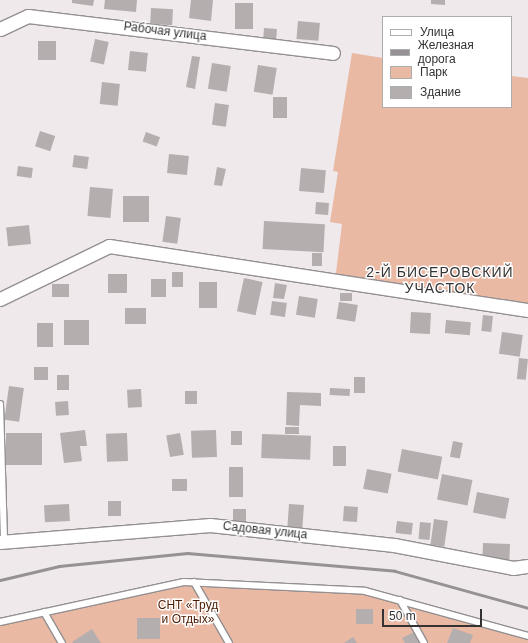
<!DOCTYPE html>
<meta charset="utf-8">
<style>
body{margin:0}
#map{position:relative;width:528px;height:643px;overflow:hidden;background:#efe9ec;font-family:Arial,sans-serif}
div>[style]{position:absolute}
[style*='--x']{left:calc(var(--x)*1px);top:calc(var(--y)*1px);width:calc(var(--w)*1px);rotate:calc(var(--a)*1deg)}
.green>*{inset:0;background:#eab9a4}
.building>*{inset:0;background:#b4aeae;transform-origin:0 0}
.roads{filter:drop-shadow(1px 0 #948f91) drop-shadow(-1px 0 #948f91) drop-shadow(0 1px #948f91) drop-shadow(0 -1px #948f91)}
.service>*{height:6px;margin:-3px;padding:0 3px;transform-origin:3px;border-radius:3px;background:#fff}
.minor>*{height:13px;margin:-6.5px;padding:0 6.5px;transform-origin:6.5px;border-radius:6.5px;background:#fff}
.rail>*{height:3px;margin:-1.5px;padding:0 1.5px;transform-origin:1.5px;border-radius:1.5px;background:#969194}
span{translate:-50% -50%;white-space:nowrap;text-align:center;line-height:1.15;-webkit-text-stroke:3px #fff;paint-order:stroke}
.street-label{font-size:12px;color:#343233}
.park-label{font-size:12px;color:#4b1a02}
.quarter-label{font-size:14px;color:#343233;letter-spacing:1px}
.legend{position:absolute;left:382px;top:16px;width:130px;height:92px;box-sizing:border-box;background:#fff;border:1px solid #aeadad;margin:0;padding:5px 7px;list-style:none;font-size:12px;color:#343233}
.legend li{display:flex;align-items:center;gap:8px;height:20px}
.legend b{width:20px;border:1px solid #aeadad}
.scale{position:absolute;left:382px;top:609px;width:100px;height:18px;box-sizing:border-box;border:2px solid #343233;border-top:0;padding-left:5px;font-size:12px;line-height:14px;white-space:nowrap;color:#343233;-webkit-text-stroke:3px #fff;paint-order:stroke}
</style>
<div id="map">
<div class="green">
<i style="clip-path:polygon(352px 53px,383px 58px,383px 107px,511px 107px,511px 76px,528px 78px,528px 310px,335px 281px,342px 224px,330px 222px,338px 172px,333px 171px)"></i>
<i style="clip-path:polygon(184px 582px,365px 591px,528px 636px,528px 643px,0 643px,0 622px)"></i>
</div>
<div class="building">
<i style="clip-path:polygon(72px 0,94px 0,93px 6px,72px 3px)"></i>
<i style="clip-path:polygon(105px 0,137px 0,136px 12px,104px 9px)"></i>
<i style="clip-path:polygon(191px 0,213px 0,211px 21px,189px 18px)"></i>
<i style="clip-path:polygon(431px 0,445px 0,445px 5px,431px 4px)"></i>
<i style="left:235px;top:3px;width:18px;height:26px"></i>
<i style="left:151px;top:8px;width:22px;height:16px;rotate:3deg"></i>
<i style="left:298px;top:21px;width:22px;height:18px;rotate:5deg"></i>
<i style="left:264px;top:28px;width:13px;height:13px;rotate:4deg"></i>
<i style="left:95px;top:39px;width:14px;height:23px;rotate:12deg"></i>
<i style="left:38px;top:41px;width:18px;height:19px"></i>
<i style="left:130px;top:51px;width:18px;height:19px;rotate:6deg"></i>
<i style="clip-path:polygon(192px 56px,200px 57px,195px 89px,186px 87px)"></i>
<i style="left:212px;top:63px;width:19px;height:26px;rotate:9deg"></i>
<i style="left:258px;top:65px;width:19px;height:27px;rotate:9deg"></i>
<i style="left:102px;top:82px;width:18px;height:22px;rotate:6deg"></i>
<i style="left:273px;top:97px;width:14px;height:21px"></i>
<i style="left:215px;top:103px;width:14px;height:22px;rotate:8deg"></i>
<i style="left:40px;top:131px;width:16px;height:16px;rotate:18deg"></i>
<i style="left:146px;top:132px;width:15px;height:10px;rotate:20deg"></i>
<i style="left:169px;top:154px;width:20px;height:19px;rotate:6deg"></i>
<i style="left:74px;top:155px;width:15px;height:12px;rotate:8deg"></i>
<i style="left:18px;top:166px;width:15px;height:10px;rotate:8deg"></i>
<i style="clip-path:polygon(217px 167px,226px 169px,222px 186px,214px 185px)"></i>
<i style="left:301px;top:168px;width:25px;height:23px;rotate:5deg"></i>
<i style="left:90px;top:187px;width:23px;height:29px;rotate:5deg"></i>
<i style="left:123px;top:196px;width:26px;height:26px"></i>
<i style="left:316px;top:202px;width:13px;height:12px;rotate:4deg"></i>
<i style="left:166px;top:216px;width:15px;height:26px;rotate:8deg"></i>
<i style="left:264px;top:221px;width:61px;height:28px;rotate:3deg"></i>
<i style="left:29px;top:225px;width:19px;height:23px;rotate:84deg"></i>
<i style="left:312px;top:253px;width:10px;height:13px"></i>
<i style="left:172px;top:272px;width:11px;height:15px"></i>
<i style="left:108px;top:274px;width:19px;height:19px"></i>
<i style="left:244px;top:278px;width:19px;height:34px;rotate:12deg"></i>
<i style="left:151px;top:279px;width:15px;height:18px"></i>
<i style="left:199px;top:282px;width:18px;height:26px"></i>
<i style="clip-path:polygon(275px 283px,287px 285px,284px 299px,273px 298px)"></i>
<i style="left:69px;top:284px;width:13px;height:17px;rotate:90deg"></i>
<i style="left:340px;top:293px;width:12px;height:8px"></i>
<i style="left:299px;top:296px;width:19px;height:19px;rotate:9deg"></i>
<i style="left:272px;top:301px;width:15px;height:14px;rotate:8deg"></i>
<i style="left:339px;top:302px;width:19px;height:17px;rotate:9deg"></i>
<i style="left:125px;top:308px;width:21px;height:16px"></i>
<i style="left:411px;top:312px;width:20px;height:21px;rotate:3deg"></i>
<i style="left:483px;top:315px;width:10px;height:16px;rotate:6deg"></i>
<i style="left:64px;top:320px;width:25px;height:25px"></i>
<i style="left:446px;top:320px;width:25px;height:13px;rotate:5deg"></i>
<i style="left:37px;top:323px;width:16px;height:24px"></i>
<i style="left:502px;top:332px;width:21px;height:22px;rotate:8deg"></i>
<i style="left:519px;top:358px;width:9px;height:21px;rotate:6deg"></i>
<i style="left:34px;top:367px;width:14px;height:13px"></i>
<i style="left:57px;top:375px;width:12px;height:15px"></i>
<i style="left:354px;top:377px;width:11px;height:16px"></i>
<i style="left:9px;top:386px;width:15px;height:34px;rotate:8deg"></i>
<i style="left:330px;top:388px;width:20px;height:7px;rotate:3deg"></i>
<i style="left:141px;top:389px;width:18px;height:14px;rotate:87deg"></i>
<i style="left:185px;top:391px;width:12px;height:13px"></i>
<i style="clip-path:polygon(287px 392px,321px 393px,321px 406px,300px 405px,299px 426px,286px 425px)"></i>
<i style="left:68px;top:401px;width:14px;height:13px;rotate:86deg"></i>
<i style="left:285px;top:427px;width:14px;height:7px"></i>
<i style="clip-path:polygon(85px 430px,87px 446px,80px 446px,82px 461px,64px 463px,60px 433px)"></i>
<i style="left:216px;top:430px;width:27px;height:25px;rotate:88deg"></i>
<i style="left:231px;top:431px;width:11px;height:14px"></i>
<i style="left:6px;top:433px;width:36px;height:32px"></i>
<i style="left:127px;top:433px;width:28px;height:21px;rotate:88deg"></i>
<i style="left:180px;top:433px;width:22px;height:14px;rotate:80deg"></i>
<i style="left:262px;top:434px;width:49px;height:24px;rotate:2deg"></i>
<i style="left:453px;top:441px;width:10px;height:16px;rotate:11deg"></i>
<i style="left:333px;top:446px;width:13px;height:20px"></i>
<i style="left:402px;top:449px;width:41px;height:23px;rotate:11deg"></i>
<i style="left:229px;top:467px;width:14px;height:30px"></i>
<i style="left:367px;top:469px;width:25px;height:20px;rotate:11deg"></i>
<i style="left:442px;top:474px;width:31px;height:26px;rotate:11deg"></i>
<i style="left:172px;top:479px;width:15px;height:12px"></i>
<i style="left:477px;top:492px;width:33px;height:21px;rotate:11deg"></i>
<i style="left:108px;top:501px;width:13px;height:15px"></i>
<i style="left:69px;top:504px;width:17px;height:25px;rotate:87deg"></i>
<i style="left:289px;top:504px;width:15px;height:24px;rotate:4deg"></i>
<i style="left:344px;top:506px;width:14px;height:15px;rotate:4deg"></i>
<i style="left:233px;top:509px;width:13px;height:17px"></i>
<i style="left:434px;top:519px;width:14px;height:26px;rotate:8deg"></i>
<i style="left:397px;top:521px;width:16px;height:12px;rotate:7deg"></i>
<i style="left:420px;top:522px;width:11px;height:17px;rotate:5deg"></i>
<i style="left:483px;top:543px;width:27px;height:16px;rotate:2deg"></i>
<i style="left:356px;top:609px;width:17px;height:15px"></i>
<i style="left:137px;top:618px;width:23px;height:21px"></i>
<i style="clip-path:polygon(453px 628px,473px 635px,470px 643px,447px 643px)"></i>
<i style="clip-path:polygon(92px 629px,101px 643px,73px 643px,72px 642px)"></i>
<i style="clip-path:polygon(416px 631px,422px 643px,405px 643px,402px 638px)"></i>
<i style="clip-path:polygon(353px 637px,357px 643px,344px 643px)"></i>
</div>
<div class="roads">
<div class="service">
<i style="--x:0;--y:404;--w:138;--a:88.3"></i>
<i style="--x:194;--y:582;--w:70;--a:60.2"></i>
<i style="--x:400;--y:600;--w:49;--a:60.8"></i>
<i style="--x:44;--y:612;--w:36;--a:60"></i>
<i style="--x:0;--y:622;--w:188;--a:-12.3"></i>
<i style="--x:184;--y:582;--w:181;--a:2.8"></i>
<i style="--x:365;--y:591;--w:169;--a:15.4"></i>
</div>
<div class="minor">
<i style="--x:0;--y:29;--w:31;--a:-25"></i>
<i style="--x:28;--y:16;--w:307;--a:6.9"></i>
<i style="--x:0;--y:299;--w:121;--a:-25.9"></i>
<i style="--x:109;--y:246;--w:424;--a:8.7"></i>
<i style="--x:0;--y:542;--w:211;--a:-4.6"></i>
<i style="--x:210;--y:525;--w:185;--a:6.2"></i>
<i style="--x:394;--y:545;--w:121;--a:10.9"></i>
<i style="--x:513;--y:568;--w:15;--a:-8"></i>
</div>
</div>
<div class="rail">
<i style="--x:0;--y:580;--w:61;--a:-13.3"></i>
<i style="--x:59;--y:566;--w:129;--a:-5.8"></i>
<i style="--x:187;--y:553;--w:209;--a:4.9"></i>
<i style="--x:395;--y:571;--w:138;--a:15.5"></i>
</div>
<div class="street-label">
<span style="left:165px;top:32px;rotate:7deg">Рабочая улица</span>
<span style="left:265px;top:531px;rotate:6deg">Садовая улица</span>
</div>
<div class="park-label">
<span style="left:188px;top:613px">СНТ «Труд<br>и Отдых»</span>
</div>
<div class="quarter-label">
<span style="left:440px;top:280px">2-Й БИСЕРОВСКИЙ<br>УЧАСТОК</span>
</div>
<ul class="legend">
<li><b style="height:5px;background:#fff"></b>Улица</li>
<li><b style="height:5px;background:#969194"></b>Железная дорога</li>
<li><b style="height:11px;background:#eab9a4"></b>Парк</li>
<li><b style="height:11px;background:#b4aeae"></b>Здание</li>
</ul>
<div class="scale">50 m</div>
</div>
